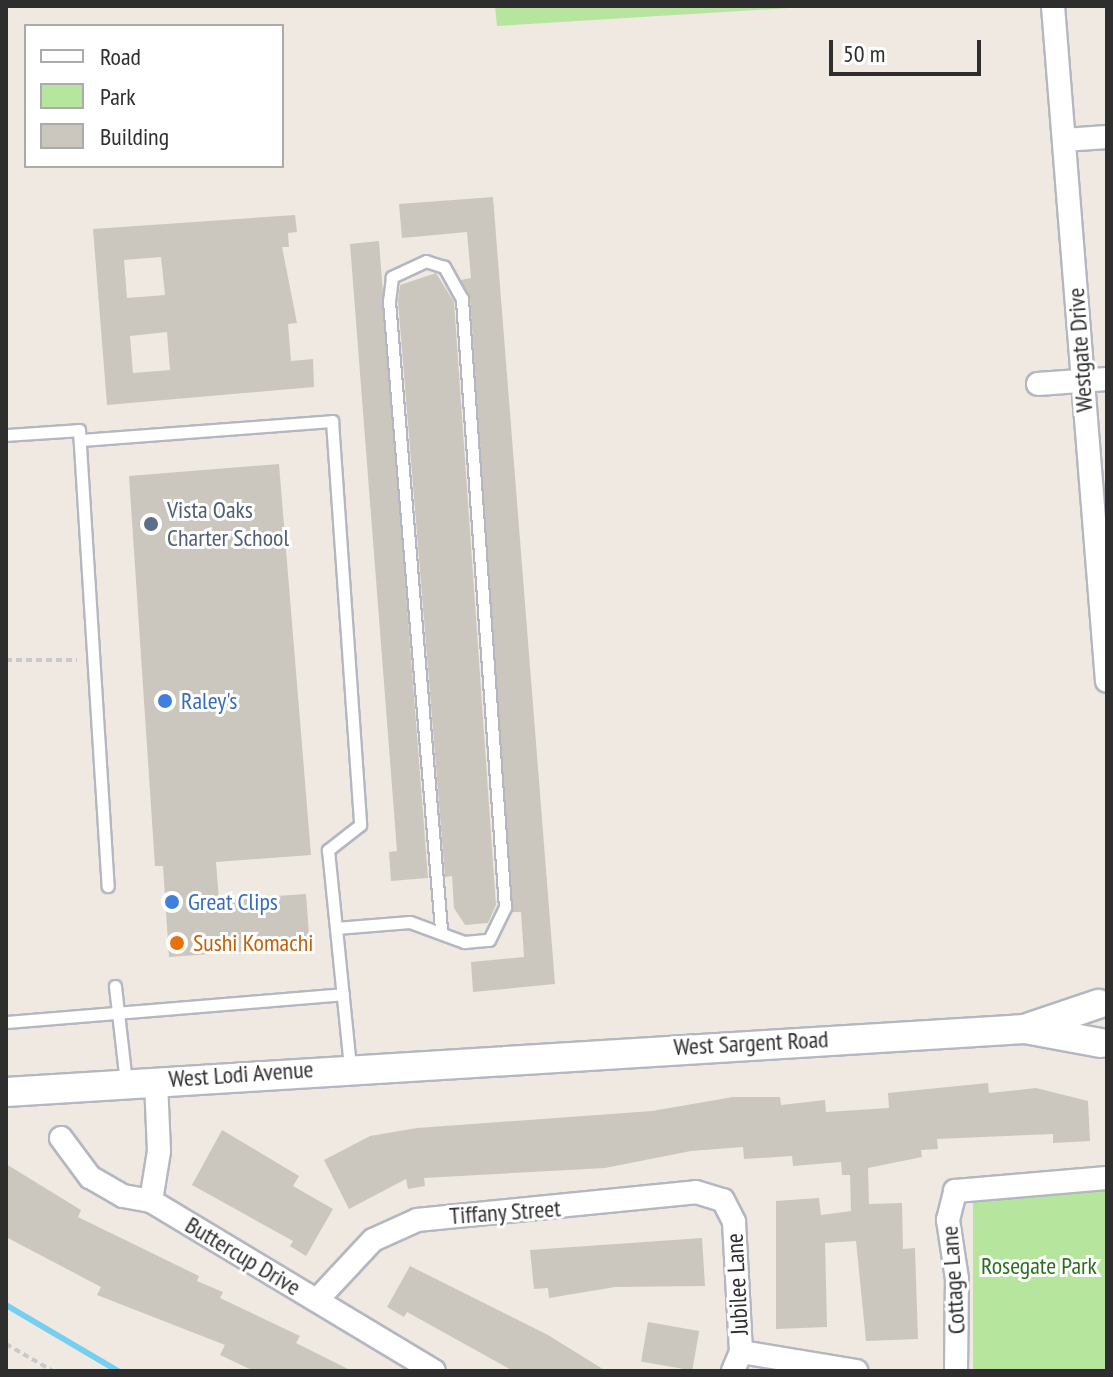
<!DOCTYPE html>
<style>
body{margin:0}
#map{position:relative;width:1113px;height:1377px;overflow:hidden;background:#efe9e1;font-family:"PT Sans Narrow",sans-serif}
div>[style]{position:absolute}
[style*='--x']{left:calc(var(--x)*1px);top:calc(var(--y)*1px);width:calc(var(--w)*1px);rotate:calc(var(--a)*1deg)}
.green>*{inset:0;background:#b6e59e;transform-origin:0 0}
.stream>*{height:6px;margin:-3px;padding:0 3px;transform-origin:3px;border-radius:3px;background:#75cff0}
.building>*{inset:0;background:#cbc7bf;transform-origin:0 0}
.path>*{height:4px;margin-top:-2px;transform-origin:0;background:repeating-linear-gradient(90deg,#c9c9c9 0 6px,transparent 0 10px)}
.roads{filter:drop-shadow(2px 0 #b4b7c1) drop-shadow(-2px 0 #b4b7c1) drop-shadow(0 2px #b4b7c1) drop-shadow(0 -2px #b4b7c1)}
.service>*{height:11px;margin:-5.5px;padding:0 5.5px;transform-origin:5.5px;border-radius:5.5px;background:#fff}
.minor>*{height:22px;margin:-11px;padding:0 11px;transform-origin:11px;border-radius:11px;background:#fff}
.tertiary>*{height:28px;margin:-14px;padding:0 14px;transform-origin:14px;border-radius:14px;background:#fff}
.dots>*{width:22px;height:22px;translate:-50% -50%;box-sizing:border-box;border:4px solid #fff;border-radius:50%}
span{translate:-50% -50%;white-space:nowrap;text-align:center;line-height:1.15;-webkit-text-stroke:6px #fff;paint-order:stroke}
.street-label{font-size:24px;color:#2e2e2e}
.service-label{font-size:24px;color:#4e5e75}
.left{translate:0 -50%;text-align:left}
.shop-label{font-size:24px;color:#366cbe}
.food-label{font-size:24px;color:#c56008}
.park-label{font-size:24px;color:#2c6e1b}
.frame{position:absolute;inset:0;border:8px solid #2e2e2e;pointer-events:none}
.legend{position:absolute;left:24px;top:24px;width:260px;height:144px;box-sizing:border-box;background:#fff;border:2px solid #ababab;margin:0;padding:10px 14px;list-style:none;font-size:24px;color:#2e2e2e}
.legend li{display:flex;align-items:center;gap:16px;height:40px}
.legend b{width:40px;border:2px solid #ababab}
.scale{position:absolute;left:829px;top:40px;width:152px;height:36px;box-sizing:border-box;border:4px solid #2e2e2e;border-top:0;padding-left:10px;font-size:24px;line-height:28px;white-space:nowrap;color:#2e2e2e;-webkit-text-stroke:6px #fff;paint-order:stroke}
</style>
<div id="map">
<div class="green">
<i style="clip-path:polygon(495px 6px,821px 6px,497px 26px)"></i>
<i style="left:1107px;top:1191px;width:180px;height:134px;rotate:90deg"></i>
</div>
<div class="stream">
<i style="--x:6;--y:1305;--w:130;--a:30.5"></i>
</div>
<div class="building">
<i style="clip-path:polygon(493px 197px,555px 984px,473px 992px,471px 962px,524px 957px,521px 912px,512px 912px,470px 298px,461px 280px,471px 278px,467px 232px,402px 238px,399px 204px)"></i>
<i style="clip-path:polygon(evenodd,295px 215px,297px 232px,288px 233px,289px 247px,282px 247px,297px 323px,288px 324px,291px 361px,313px 359px,314px 387px,107px 405px,93px 229px,295px 215px,161px 257px,165px 295px,127px 298px,124px 260px,161px 257px,295px 215px,167px 332px,170px 370px,133px 373px,130px 336px,167px 332px)"></i>
<i style="clip-path:polygon(379px 241px,428px 878px,391px 881px,389px 852px,397px 851px,350px 244px)"></i>
<i style="clip-path:polygon(436px 273px,454px 302px,496px 905px,488px 923px,465px 925px,454px 908px,452px 876px,445px 877px,398px 301px,400px 285px)"></i>
<i style="clip-path:polygon(279px 464px,311px 855px,216px 862px,219px 900px,306px 894px,310px 947px,169px 957px,163px 866px,155px 866px,129px 476px)"></i>
<i style="clip-path:polygon(988px 1083px,989px 1093px,1036px 1088px,1088px 1101px,1090px 1141px,1053px 1143px,1053px 1134px,937px 1139px,938px 1149px,921px 1150px,922px 1157px,868px 1168px,869px 1204px,902px 1203px,903px 1249px,915px 1248px,918px 1339px,866px 1341px,856px 1241px,825px 1243px,827px 1327px,776px 1329px,776px 1201px,819px 1198px,821px 1215px,851px 1211px,850px 1175px,842px 1175px,841px 1162px,793px 1166px,792px 1156px,744px 1159px,743px 1147px,691px 1151px,605px 1168px,424px 1178px,425px 1186px,408px 1189px,406px 1179px,349px 1209px,324px 1160px,370px 1136px,417px 1128px,652px 1111px,733px 1097px,780px 1097px,781px 1105px,825px 1100px,826px 1112px,889px 1108px,888px 1093px)"></i>
<i style="clip-path:polygon(222px 1130px,299px 1176px,293px 1186px,333px 1209px,306px 1256px,290px 1246px,293px 1241px,192px 1185px)"></i>
<i style="clip-path:polygon(6px 1164px,81px 1210px,78px 1217px,199px 1276px,197px 1281px,223px 1292px,220px 1298px,300px 1336px,296px 1343px,352px 1371px,254px 1371px,220px 1355px,225px 1345px,97px 1295px,101px 1287px,6px 1237px)"></i>
<i style="clip-path:polygon(702px 1238px,705px 1286px,615px 1287px,549px 1298px,548px 1288px,534px 1289px,530px 1250px)"></i>
<i style="clip-path:polygon(410px 1266px,548px 1335px,606px 1371px,513px 1371px,407px 1312px,404px 1317px,387px 1307px)"></i>
<i style="left:648px;top:1322px;width:52px;height:40px;rotate:10deg"></i>
</div>
<div class="path">
<i style="--x:6;--y:660;--w:71;--a:0"></i>
<i style="--x:6;--y:1344;--w:54;--a:29.9"></i>
</div>
<div class="roads">
<div class="service">
<i style="--x:6;--y:435;--w:73;--a:-3.9"></i>
<i style="--x:79;--y:430;--w:457;--a:86.4"></i>
<i style="--x:80;--y:440;--w:253;--a:-4.3"></i>
<i style="--x:332;--y:421;--w:405;--a:86"></i>
<i style="--x:360;--y:825;--w:41;--a:142"></i>
<i style="--x:328;--y:850;--w:217;--a:84.2"></i>
<i style="--x:336;--y:928;--w:74;--a:-4.6"></i>
<i style="--x:410;--y:922;--w:58;--a:20.3"></i>
<i style="--x:464;--y:942;--w:25;--a:-5"></i>
<i style="--x:489;--y:940;--w:37;--a:-64"></i>
<i style="--x:505;--y:907;--w:610;--a:-94.05"></i>
<i style="--x:462;--y:299;--w:37;--a:-119"></i>
<i style="--x:444;--y:267;--w:19;--a:-162"></i>
<i style="--x:426;--y:261;--w:38;--a:155"></i>
<i style="--x:392;--y:277;--w:24;--a:97"></i>
<i style="--x:389;--y:301;--w:631;--a:85.27"></i>
<i style="--x:115;--y:986;--w:97;--a:83.5"></i>
<i style="--x:6;--y:1022;--w:338;--a:-4.7"></i>
</div>
<div class="minor">
<i style="--x:1053;--y:6;--w:677;--a:85.43"></i>
<i style="--x:1064;--y:140;--w:43;--a:-4"></i>
<i style="--x:1038;--y:384;--w:69;--a:-4.1"></i>
<i style="--x:61;--y:1138;--w:49;--a:53.4"></i>
<i style="--x:90;--y:1177;--w:38;--a:30"></i>
<i style="--x:123;--y:1196;--w:28;--a:10"></i>
<i style="--x:151;--y:1201;--w:330;--a:31"></i>
<i style="--x:151;--y:1201;--w:51;--a:-80.9"></i>
<i style="--x:159;--y:1151;--w:70;--a:-92.5"></i>
<i style="--x:317;--y:1300;--w:82;--a:-47"></i>
<i style="--x:373;--y:1240;--w:48;--a:-24.4"></i>
<i style="--x:417;--y:1220;--w:280;--a:-5.7"></i>
<i style="--x:696;--y:1192;--w:28;--a:17"></i>
<i style="--x:723;--y:1200;--w:25;--a:63"></i>
<i style="--x:734;--y:1222;--w:130;--a:86.9"></i>
<i style="--x:741;--y:1352;--w:21;--a:113"></i>
<i style="--x:741;--y:1352;--w:117;--a:9.4"></i>
<i style="--x:956;--y:1371;--w:92;--a:-89.4"></i>
<i style="--x:957;--y:1279;--w:60;--a:-98.7"></i>
<i style="--x:948;--y:1220;--w:30;--a:-76"></i>
<i style="--x:955;--y:1191;--w:153;--a:-4.9"></i>
</div>
<div class="tertiary">
<i style="--x:1030;--y:1027;--w:72;--a:-18.7"></i>
<i style="--x:6;--y:1092;--w:1021;--a:-3.54"></i>
<i style="--x:1025;--y:1029;--w:77;--a:10.4"></i>
</div>
</div>
<div class="dots">
<i style="left:151px;top:524px;background:#5c6f8a"></i>
<i style="left:165px;top:701px;background:#3f7fe0"></i>
<i style="left:172px;top:902px;background:#3f7fe0"></i>
<i style="left:177px;top:943px;background:#e8710a"></i>
</div>
<div class="street-label">
<span style="left:1080px;top:350px;rotate:-94deg">Westgate Drive</span>
<span style="left:751px;top:1043px;rotate:-3deg">West Sargent Road</span>
<span style="left:241px;top:1074px;rotate:-4deg">West Lodi Avenue</span>
<span style="left:505px;top:1212px;rotate:-4deg">Tiffany Street</span>
<span style="left:243px;top:1256px;rotate:31deg">Buttercup Drive</span>
<span style="left:953px;top:1280px;rotate:-94deg">Cottage Lane</span>
<span style="left:737px;top:1284px;rotate:-93deg">Jubilee Lane</span>
</div>
<div class="service-label">
<span class="left" style="left:167px;top:524px">Vista Oaks<br>Charter School</span>
</div>
<div class="shop-label">
<span class="left" style="left:181px;top:701px">Raley's</span>
<span class="left" style="left:188px;top:902px">Great Clips</span>
</div>
<div class="food-label">
<span class="left" style="left:193px;top:943px">Sushi Komachi</span>
</div>
<div class="park-label">
<span style="left:1039px;top:1266px">Rosegate Park</span>
</div>
<div class="frame"></div>
<ul class="legend">
<li><b style="height:10px;background:#fff"></b>Road</li>
<li><b style="height:22px;background:#b6e59e"></b>Park</li>
<li><b style="height:22px;background:#cbc7bf"></b>Building</li>
</ul>
<div class="scale">50 m</div>
</div>
